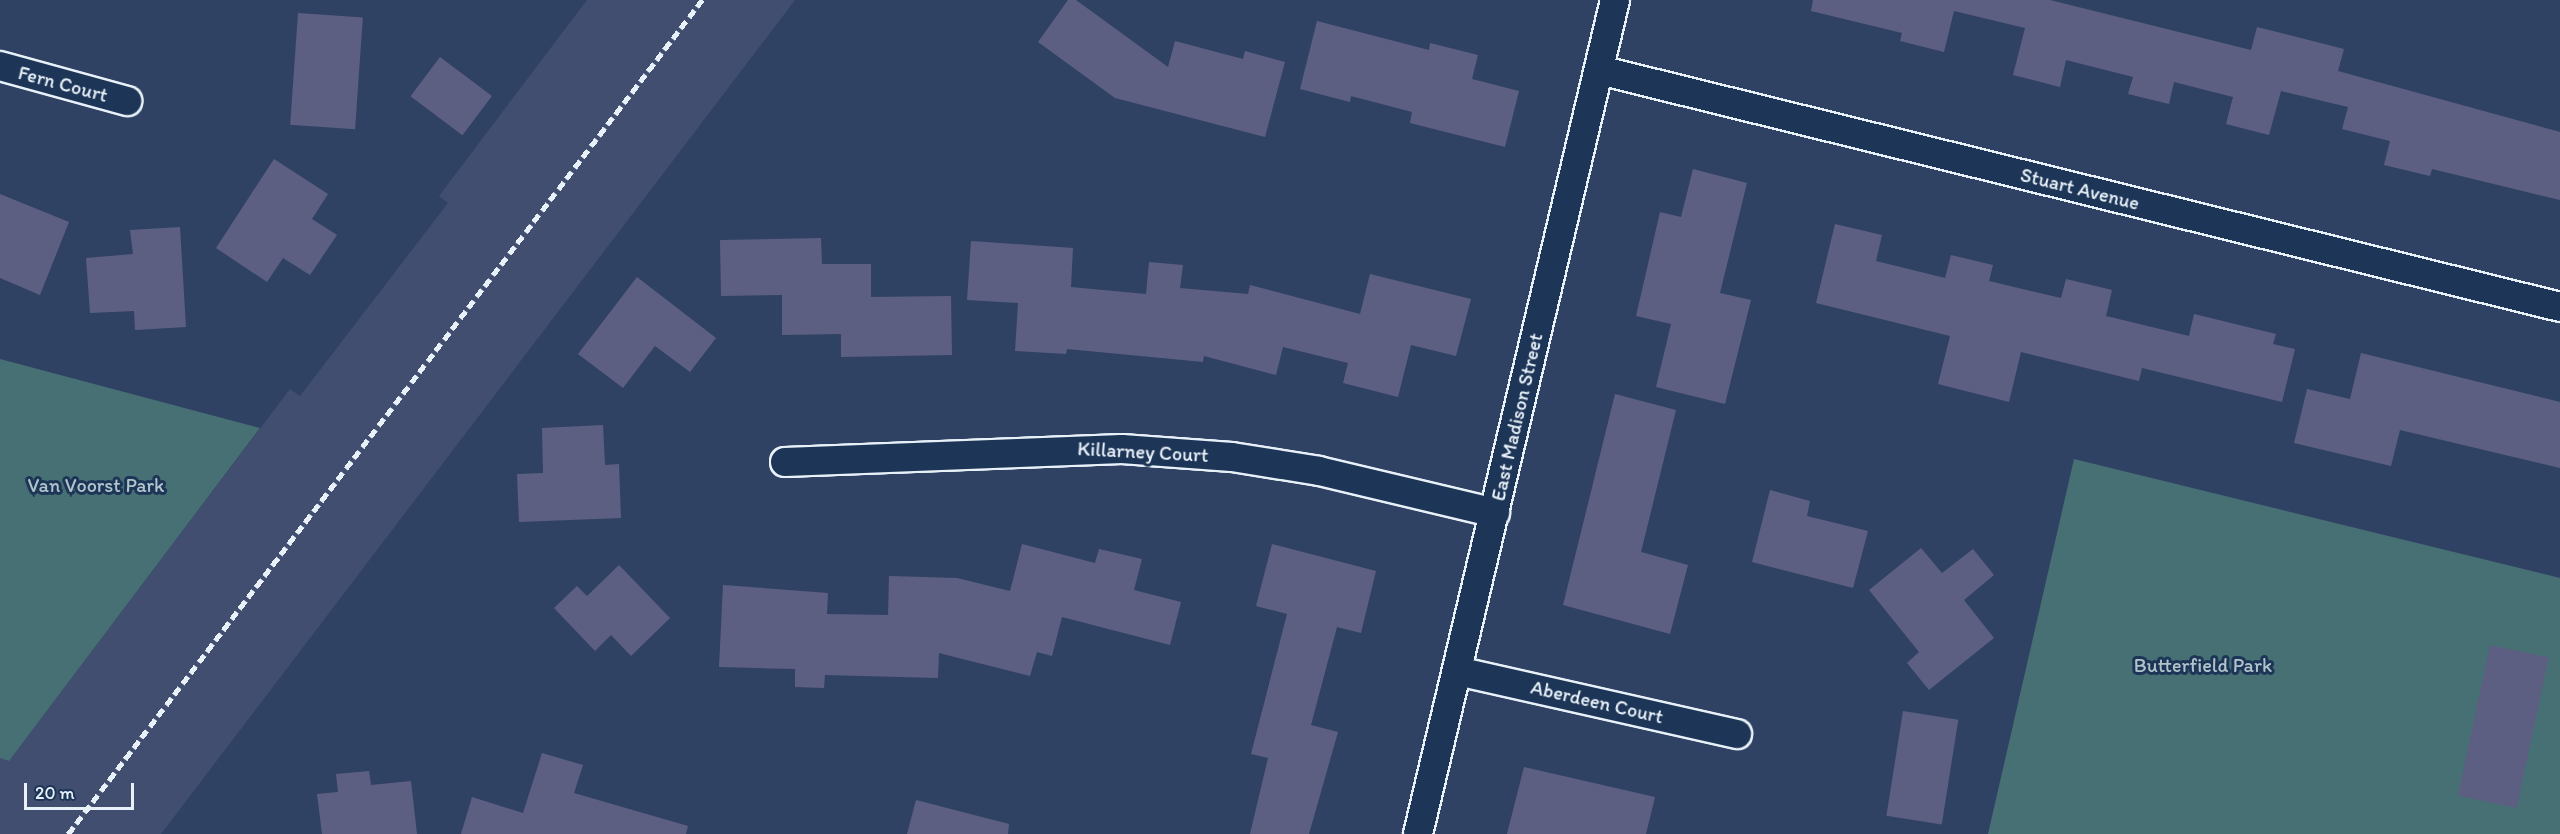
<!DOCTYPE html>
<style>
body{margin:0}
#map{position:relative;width:2560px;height:834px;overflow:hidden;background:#304264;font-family:Itim,sans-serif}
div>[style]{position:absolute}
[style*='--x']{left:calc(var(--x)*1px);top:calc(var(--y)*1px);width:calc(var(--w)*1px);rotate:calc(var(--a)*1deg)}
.built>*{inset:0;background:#414e70}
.green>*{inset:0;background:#477074}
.building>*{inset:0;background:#5d5f82;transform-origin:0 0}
.roads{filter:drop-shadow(2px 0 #e8f1f8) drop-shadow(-2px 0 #e8f1f8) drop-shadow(0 2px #e8f1f8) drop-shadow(0 -2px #e8f1f8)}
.street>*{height:28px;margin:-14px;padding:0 14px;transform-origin:14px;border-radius:14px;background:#1d3557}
.rail>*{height:4.5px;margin-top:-2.25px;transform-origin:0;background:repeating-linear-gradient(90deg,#e8f1f8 0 9px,transparent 0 13.5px)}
span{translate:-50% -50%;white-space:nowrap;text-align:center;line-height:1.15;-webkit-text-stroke:6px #1d3557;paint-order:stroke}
.street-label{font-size:20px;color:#e8f1f8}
.park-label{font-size:20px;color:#b0c4ca}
.scale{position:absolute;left:24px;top:783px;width:110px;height:27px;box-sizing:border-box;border:3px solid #e8f1f8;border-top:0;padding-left:8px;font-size:18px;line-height:21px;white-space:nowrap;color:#e8f1f8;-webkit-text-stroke:4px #1d3557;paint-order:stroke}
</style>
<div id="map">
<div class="built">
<i style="clip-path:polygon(587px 0,795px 0,161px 834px,0 834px,0 758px,9px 761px,290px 389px,300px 396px,448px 203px,439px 196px)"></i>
</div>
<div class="green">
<i style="clip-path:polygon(0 359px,260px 428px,9px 761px,0 758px)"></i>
<i style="clip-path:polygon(2074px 459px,2560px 578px,2560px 834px,1988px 834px)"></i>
</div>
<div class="building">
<i style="clip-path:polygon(1068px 0,1076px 0,1168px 67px,1175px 41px,1243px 59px,1245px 51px,1285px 62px,1265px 137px,1115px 98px,1038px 42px)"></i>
<i style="clip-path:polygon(1813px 0,2050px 0,2251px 50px,2257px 27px,2344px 49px,2338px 71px,2560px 132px,2560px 200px,2432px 169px,2430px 176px,2384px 165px,2390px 141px,2342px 129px,2348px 107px,2281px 91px,2269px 135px,2226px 124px,2233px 97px,2174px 82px,2169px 104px,2128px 94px,2133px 77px,2066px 60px,2060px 87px,2013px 75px,2025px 28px,1954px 11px,1944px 52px,1900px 41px,1902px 33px,1811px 11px)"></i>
<i style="left:298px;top:13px;width:65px;height:112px;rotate:4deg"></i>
<i style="clip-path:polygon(1317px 21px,1429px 50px,1430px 43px,1478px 55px,1472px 79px,1519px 91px,1505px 147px,1410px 123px,1412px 112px,1351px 96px,1350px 102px,1300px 89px)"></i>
<i style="left:440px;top:57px;width:65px;height:49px;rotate:37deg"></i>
<i style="clip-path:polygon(274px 159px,328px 194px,312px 219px,337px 235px,310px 275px,283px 258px,267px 282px,216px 248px)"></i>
<i style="clip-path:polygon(1693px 169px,1747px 183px,1720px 293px,1751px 300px,1725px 404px,1656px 387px,1671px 324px,1636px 316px,1660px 212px,1681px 217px)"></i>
<i style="clip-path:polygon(0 194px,69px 222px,40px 295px,0 278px)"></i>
<i style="clip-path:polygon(1835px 224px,1882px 235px,1876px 261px,1945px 278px,1951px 255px,1993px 265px,1989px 281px,2061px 298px,2066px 279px,2112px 290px,2106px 316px,2189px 336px,2194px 314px,2276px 334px,2273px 344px,2295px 349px,2282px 402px,2142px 368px,2139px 381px,2021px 352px,2009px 402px,1938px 384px,1950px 336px,1816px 303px)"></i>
<i style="clip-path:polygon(180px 227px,186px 327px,135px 330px,134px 311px,90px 313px,86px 258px,133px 254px,130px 230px)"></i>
<i style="clip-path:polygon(821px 238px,822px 264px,871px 264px,871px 297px,951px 296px,952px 355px,841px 357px,841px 334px,782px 335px,782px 295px,721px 296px,720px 240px)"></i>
<i style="clip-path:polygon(971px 241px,1073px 248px,1071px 287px,1146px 294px,1149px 262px,1183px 265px,1180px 288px,1248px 294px,1250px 285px,1360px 314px,1370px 274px,1471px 299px,1456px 356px,1411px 345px,1398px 397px,1343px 383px,1348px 363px,1283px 347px,1276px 375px,1204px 356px,1203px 362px,1067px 349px,1066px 354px,1015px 351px,1018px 303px,967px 300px)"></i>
<i style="clip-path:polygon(637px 277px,716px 338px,690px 372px,655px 346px,623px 388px,578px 354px)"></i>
<i style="clip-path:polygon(2361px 353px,2560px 402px,2560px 468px,2400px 430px,2391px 466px,2294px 443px,2307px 389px,2350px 399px)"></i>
<i style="clip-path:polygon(1615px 394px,1676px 410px,1641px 552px,1688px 565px,1670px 634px,1563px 605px)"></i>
<i style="clip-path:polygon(603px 425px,605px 465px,619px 464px,621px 518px,519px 522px,517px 474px,543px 473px,542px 428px)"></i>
<i style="clip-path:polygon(1770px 490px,1810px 501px,1807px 516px,1868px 531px,1853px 588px,1752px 562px)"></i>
<i style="clip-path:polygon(1022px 544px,1095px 563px,1099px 549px,1142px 559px,1134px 590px,1181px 602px,1170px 645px,1062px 617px,1052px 656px,1037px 652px,1030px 676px,939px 653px,938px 678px,825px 675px,824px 688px,795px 687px,795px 669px,719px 667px,723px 585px,828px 593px,827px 614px,888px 615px,889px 576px,957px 578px,1010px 591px)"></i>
<i style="clip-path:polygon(1272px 544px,1376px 571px,1361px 633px,1337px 627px,1311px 725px,1338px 732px,1309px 834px,1250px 834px,1268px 758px,1251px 754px,1287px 614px,1256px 606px)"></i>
<i style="clip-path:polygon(1921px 548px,1942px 573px,1973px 549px,1994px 575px,1964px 600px,1994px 638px,1929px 690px,1907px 663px,1919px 652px,1869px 590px)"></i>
<i style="clip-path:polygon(619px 565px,670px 618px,631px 656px,611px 635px,595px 651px,554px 608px,577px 586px,587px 596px)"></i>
<i style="left:2490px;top:645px;width:60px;height:154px;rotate:12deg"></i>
<i style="left:1903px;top:711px;width:56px;height:106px;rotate:9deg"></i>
<i style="clip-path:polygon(542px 753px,583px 765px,574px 793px,688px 826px,686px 834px,461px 834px,472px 797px,523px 813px)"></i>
<i style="clip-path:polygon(1524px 767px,1655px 797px,1646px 834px,1507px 834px)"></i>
<i style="clip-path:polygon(369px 771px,371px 785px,411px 781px,417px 834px,322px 834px,317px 794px,338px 792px,336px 774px)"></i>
<i style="clip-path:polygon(916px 800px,1009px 824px,1008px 834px,907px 834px)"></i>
</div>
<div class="roads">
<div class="street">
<i style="--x:0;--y:66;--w:132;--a:15.4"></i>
<i style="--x:1599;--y:70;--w:990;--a:13.85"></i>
<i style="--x:785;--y:462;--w:337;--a:-2.2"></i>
<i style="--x:1122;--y:449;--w:110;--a:4.2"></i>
<i style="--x:1232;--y:457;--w:88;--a:9.1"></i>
<i style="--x:1319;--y:471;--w:181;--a:13.4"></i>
<i style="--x:1457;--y:671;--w:287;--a:12.7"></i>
<i style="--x:1418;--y:834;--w:857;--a:-76.71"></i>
</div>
</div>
<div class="rail">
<i style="--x:68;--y:834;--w:1048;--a:-52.76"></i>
</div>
<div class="street-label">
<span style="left:63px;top:84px;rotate:15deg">Fern Court</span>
<span style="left:2080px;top:189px;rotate:14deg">Stuart Avenue</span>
<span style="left:1517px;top:417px;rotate:-77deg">East Madison Street</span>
<span style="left:1143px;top:452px;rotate:3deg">Killarney Court</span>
<span style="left:1597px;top:702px;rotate:13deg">Aberdeen Court</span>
</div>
<div class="park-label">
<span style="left:96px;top:485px">Van Voorst Park</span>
<span style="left:2203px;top:665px">Butterfield Park</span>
</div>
<div class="scale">20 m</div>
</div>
